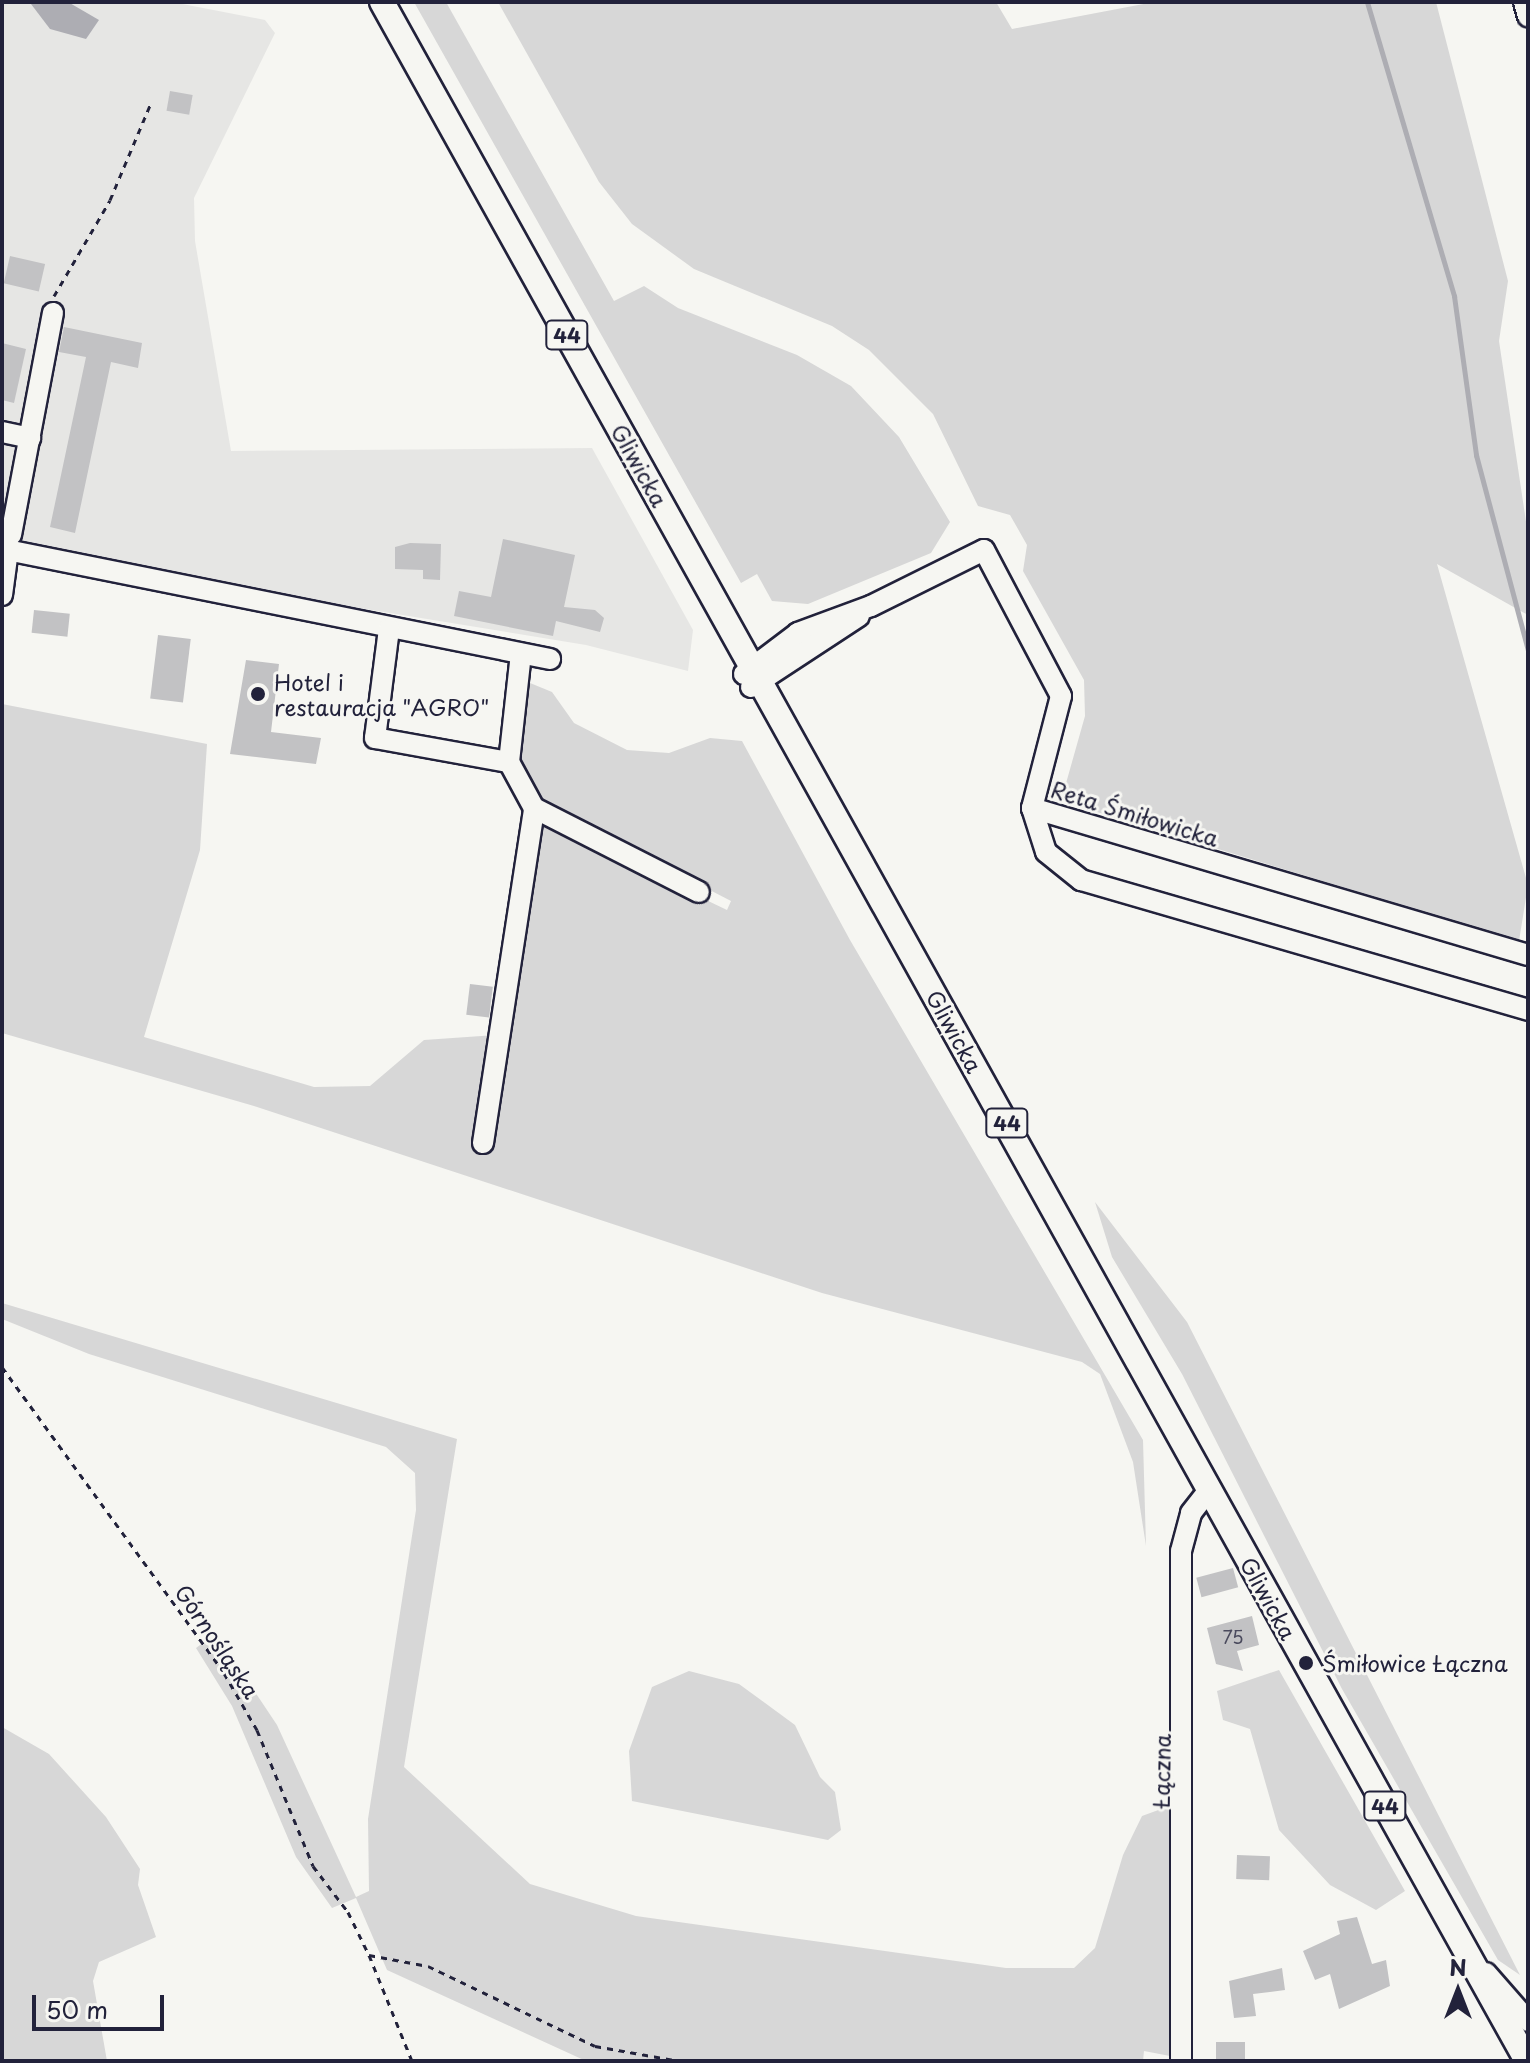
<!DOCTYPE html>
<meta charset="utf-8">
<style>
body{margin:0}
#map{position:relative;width:1530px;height:2063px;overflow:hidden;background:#f6f6f2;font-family:"Playpen Sans",sans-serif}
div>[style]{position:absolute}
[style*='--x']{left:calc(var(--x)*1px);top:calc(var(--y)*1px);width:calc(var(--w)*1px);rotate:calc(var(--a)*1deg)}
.built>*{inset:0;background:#e6e6e4}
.green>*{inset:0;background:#d7d7d7}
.water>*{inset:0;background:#adadb3}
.stream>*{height:5px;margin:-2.5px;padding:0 2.5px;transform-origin:2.5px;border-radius:2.5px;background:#adadb3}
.building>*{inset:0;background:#c2c2c4;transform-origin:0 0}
.path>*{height:3px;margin-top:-1.5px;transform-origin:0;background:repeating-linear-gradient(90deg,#22223b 0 6px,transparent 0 12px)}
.roads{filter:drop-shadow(2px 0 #22223b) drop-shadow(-2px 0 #22223b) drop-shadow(0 2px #22223b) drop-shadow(0 -2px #22223b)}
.minor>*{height:20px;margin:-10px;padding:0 10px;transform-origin:10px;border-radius:10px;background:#f6f6f2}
.major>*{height:24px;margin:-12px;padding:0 12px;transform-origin:12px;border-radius:12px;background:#f6f6f2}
.dots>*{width:22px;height:22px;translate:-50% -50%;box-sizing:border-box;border:4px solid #f6f6f2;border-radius:50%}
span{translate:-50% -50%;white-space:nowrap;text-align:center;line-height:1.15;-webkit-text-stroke:6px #f6f6f2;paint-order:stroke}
.number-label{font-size:18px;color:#4a4a5d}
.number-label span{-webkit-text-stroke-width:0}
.shield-label span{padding:2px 6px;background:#f6f6f2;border:2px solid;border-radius:6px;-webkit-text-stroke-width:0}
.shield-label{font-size:20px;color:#22223b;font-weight:700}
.street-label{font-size:22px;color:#22223b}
.poi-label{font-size:22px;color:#22223b}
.left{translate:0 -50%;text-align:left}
.frame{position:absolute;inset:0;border:4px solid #22223b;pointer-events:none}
.north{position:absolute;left:1418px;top:1951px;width:80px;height:80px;-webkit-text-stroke:6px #f6f6f2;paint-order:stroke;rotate:0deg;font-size:22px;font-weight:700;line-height:32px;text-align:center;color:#22223b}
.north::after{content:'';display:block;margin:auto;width:28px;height:36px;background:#22223b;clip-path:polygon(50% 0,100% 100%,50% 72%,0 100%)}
.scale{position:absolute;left:32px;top:1995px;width:132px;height:36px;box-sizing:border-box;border:4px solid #22223b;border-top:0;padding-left:10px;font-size:24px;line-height:28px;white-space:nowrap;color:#22223b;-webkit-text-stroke:6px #f6f6f2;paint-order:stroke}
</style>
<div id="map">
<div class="built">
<i style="clip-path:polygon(2px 2px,172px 2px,265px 20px,275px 33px,194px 198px,195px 241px,231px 451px,592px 448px,693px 630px,688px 671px,586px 645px,261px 592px,2px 538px)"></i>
</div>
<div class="green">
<i style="clip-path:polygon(414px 2px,446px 2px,614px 301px,644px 286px,678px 308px,797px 355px,851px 386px,899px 437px,950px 522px,931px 553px,808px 604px,772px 601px,757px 574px,741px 583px)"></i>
<i style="clip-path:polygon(498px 2px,996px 2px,1012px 29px,1154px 2px,1436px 2px,1508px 281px,1499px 341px,1528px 535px,1528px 615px,1437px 564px,1528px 885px,1519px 941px,1061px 801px,1085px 716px,1084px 680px,1023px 571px,1027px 545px,1010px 515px,978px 506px,933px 414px,869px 350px,832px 326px,694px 269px,632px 224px,599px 182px)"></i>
<i style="clip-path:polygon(513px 676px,552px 692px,574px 723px,627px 750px,669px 753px,710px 738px,742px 741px,850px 940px,1143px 1440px,1146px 1546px,1133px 1462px,1100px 1374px,1082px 1362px,822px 1293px,254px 1106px,2px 1033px,2px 704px,207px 744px,200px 850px,144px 1037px,314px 1087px,370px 1086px,424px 1040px,510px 1034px,539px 820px,727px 910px,731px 901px,540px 802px,520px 760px)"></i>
<i style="clip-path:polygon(1095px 1202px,1187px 1322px,1520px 1975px,1498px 1960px,1342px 1689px,1182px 1374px,1112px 1257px)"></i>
<i style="clip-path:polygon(2px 1303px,457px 1439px,404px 1767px,530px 1884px,636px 1916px,1006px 1968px,1074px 1968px,1095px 1948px,1123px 1855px,1142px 1816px,1172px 1805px,1170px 2056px,1144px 2051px,1143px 2061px,586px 2061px,387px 1970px,356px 1898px,332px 1908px,296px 1857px,232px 1706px,196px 1648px,208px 1639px,235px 1662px,277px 1725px,356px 1897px,369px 1891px,368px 1819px,416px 1510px,415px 1473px,386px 1447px,89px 1354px,2px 1319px)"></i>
<i style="clip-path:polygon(1279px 1670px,1405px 1891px,1376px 1910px,1330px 1885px,1279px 1830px,1250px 1729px,1223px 1720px,1217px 1691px)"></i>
<i style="clip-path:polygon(689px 1671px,739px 1684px,795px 1725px,820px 1777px,835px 1792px,841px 1830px,828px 1840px,632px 1801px,629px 1751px,652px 1687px)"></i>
<i style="clip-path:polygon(2px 1727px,49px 1754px,106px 1817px,140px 1869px,138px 1885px,156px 1937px,99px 1962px,93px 1981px,107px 2061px,2px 2061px)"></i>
</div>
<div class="water">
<i style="clip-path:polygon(68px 2px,99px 20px,86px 39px,50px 29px,31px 4px)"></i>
</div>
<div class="stream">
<i style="--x:1367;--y:2;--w:307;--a:73.5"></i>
<i style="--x:1454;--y:296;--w:161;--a:82.1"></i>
<i style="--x:1476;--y:455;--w:203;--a:75.1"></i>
</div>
<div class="building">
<i style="left:170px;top:91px;width:23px;height:20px;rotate:10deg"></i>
<i style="left:10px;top:256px;width:36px;height:28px;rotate:13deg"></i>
<i style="clip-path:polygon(64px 327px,142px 343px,138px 368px,111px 362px,75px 533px,50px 527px,86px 357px,59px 352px)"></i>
<i style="clip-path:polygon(2px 343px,26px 349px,14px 403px,2px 400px)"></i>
<i style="clip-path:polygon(503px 539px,575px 555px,564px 607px,595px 610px,604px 618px,600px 632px,556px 621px,553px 636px,454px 616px,459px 591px,491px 597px)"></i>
<i style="clip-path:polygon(410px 543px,441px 544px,440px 580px,423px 579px,423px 570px,395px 569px,395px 547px)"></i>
<i style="left:34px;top:610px;width:36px;height:23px;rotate:6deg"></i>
<i style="left:158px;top:635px;width:33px;height:64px;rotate:7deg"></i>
<i style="clip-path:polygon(246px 660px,279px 664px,271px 732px,321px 738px,316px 764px,230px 754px)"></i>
<i style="left:470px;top:984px;width:23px;height:31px;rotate:7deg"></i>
<i style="left:1233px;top:1568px;width:20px;height:38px;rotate:75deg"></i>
<i style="clip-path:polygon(1252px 1616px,1259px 1645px,1237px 1651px,1243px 1671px,1216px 1664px,1207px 1628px)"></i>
<i style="left:1237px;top:1855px;width:33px;height:24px;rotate:2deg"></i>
<i style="clip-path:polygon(1357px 1917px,1372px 1964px,1386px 1960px,1390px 1986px,1339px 2009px,1330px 1974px,1315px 1980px,1303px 1951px,1340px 1934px,1337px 1921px)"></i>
<i style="clip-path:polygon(1282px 1968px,1285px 1990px,1253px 1994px,1256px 2016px,1234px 2018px,1229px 1981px)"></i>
<i style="left:1216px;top:2042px;width:29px;height:19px"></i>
</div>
<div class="path">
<i style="--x:54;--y:296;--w:111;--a:-59.7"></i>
<i style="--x:110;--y:200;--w:105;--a:-67.1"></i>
<i style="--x:2;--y:1367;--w:378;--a:54"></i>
<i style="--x:224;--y:1673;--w:66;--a:59.9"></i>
<i style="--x:257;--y:1730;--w:147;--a:67.6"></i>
<i style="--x:313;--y:1866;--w:58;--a:52.7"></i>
<i style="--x:348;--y:1912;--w:48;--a:64"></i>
<i style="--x:369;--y:1955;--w:114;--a:67.9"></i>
<i style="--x:369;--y:1955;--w:60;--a:10.6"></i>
<i style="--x:428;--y:1966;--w:185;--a:25.6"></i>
<i style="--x:595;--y:2046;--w:86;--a:10"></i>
</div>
<div class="roads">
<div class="minor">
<i style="--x:1524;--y:2;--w:15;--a:74"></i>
<i style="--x:2;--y:432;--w:29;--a:12"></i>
<i style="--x:11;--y:535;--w:226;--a:-79.3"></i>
<i style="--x:2;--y:549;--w:559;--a:11.35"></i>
<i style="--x:2;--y:595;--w:45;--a:-82.4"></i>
<i style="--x:389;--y:629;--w:110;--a:97.3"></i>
<i style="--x:375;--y:738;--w:136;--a:10.2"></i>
<i style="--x:509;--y:762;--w:52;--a:61.5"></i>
<i style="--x:534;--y:808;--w:185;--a:27"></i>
<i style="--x:744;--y:674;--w:68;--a:-37.2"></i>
<i style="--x:798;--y:633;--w:78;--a:-20.3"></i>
<i style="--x:871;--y:606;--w:126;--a:-26.4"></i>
<i style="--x:984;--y:550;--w:165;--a:62.2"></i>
<i style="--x:1061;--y:696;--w:116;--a:104.5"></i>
<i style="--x:1032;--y:808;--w:46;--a:72.3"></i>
<i style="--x:1046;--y:852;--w:45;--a:38.7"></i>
<i style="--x:1081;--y:880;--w:466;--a:16.2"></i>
<i style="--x:751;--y:687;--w:129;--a:-33.3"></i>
<i style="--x:509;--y:762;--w:109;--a:-83.7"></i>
<i style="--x:1032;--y:808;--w:517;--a:16.51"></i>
<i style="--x:483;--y:1143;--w:339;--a:-81.3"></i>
<i style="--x:1486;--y:1973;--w:64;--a:48.8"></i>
<i style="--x:1181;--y:2061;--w:510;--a:-90"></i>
<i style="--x:1181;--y:1551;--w:39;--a:-75"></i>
<i style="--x:1191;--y:1513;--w:29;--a:-52"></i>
</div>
<div class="major">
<i style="--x:382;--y:2;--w:2356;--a:60.92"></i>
</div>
</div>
<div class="dots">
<i style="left:258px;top:694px;background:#22223b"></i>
<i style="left:1306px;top:1663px;background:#22223b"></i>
</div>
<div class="number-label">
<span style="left:1233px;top:1637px">75</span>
</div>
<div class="shield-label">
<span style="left:567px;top:335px">44</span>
<span style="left:1007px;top:1123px">44</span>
<span style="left:1385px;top:1806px">44</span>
</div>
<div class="street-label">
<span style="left:640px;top:465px;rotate:61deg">Gliwicka</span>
<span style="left:1135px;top:813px;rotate:17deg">Reta Śmiłowicka</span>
<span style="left:955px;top:1031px;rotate:61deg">Gliwicka</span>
<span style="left:1269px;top:1598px;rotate:61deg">Gliwicka</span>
<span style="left:218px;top:1641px;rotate:56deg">Górnośląska</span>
<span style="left:1161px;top:1771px;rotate:-89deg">Łączna</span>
</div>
<div class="poi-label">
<span class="left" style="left:274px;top:694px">Hotel i<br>restauracja "AGRO"</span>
<span class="left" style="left:1322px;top:1663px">Śmiłowice Łączna</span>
</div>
<div class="frame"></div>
<div class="north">N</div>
<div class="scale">50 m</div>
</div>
